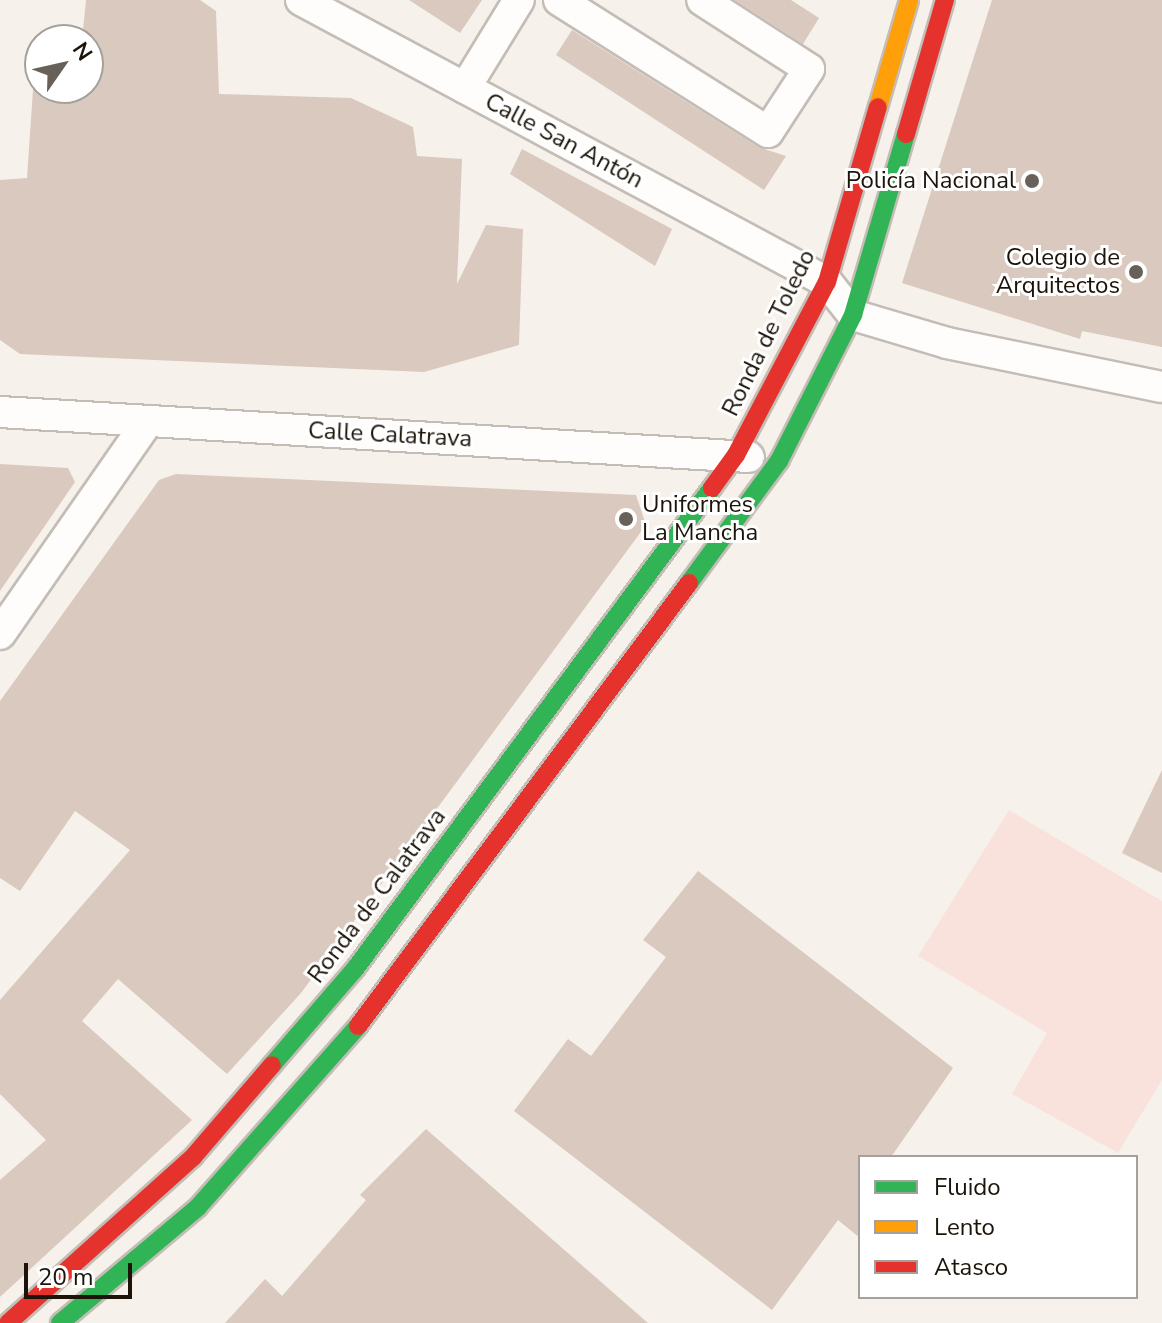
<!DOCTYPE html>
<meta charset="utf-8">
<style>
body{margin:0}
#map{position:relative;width:1162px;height:1323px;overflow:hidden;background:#f6f1eb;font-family:"Nunito Sans",sans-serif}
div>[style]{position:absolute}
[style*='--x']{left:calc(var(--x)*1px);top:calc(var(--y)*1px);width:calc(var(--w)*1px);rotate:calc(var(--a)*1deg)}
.green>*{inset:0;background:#f9e2dc}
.building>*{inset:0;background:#dac9be}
.roads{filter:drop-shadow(2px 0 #c4bdb6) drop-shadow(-2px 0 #c4bdb6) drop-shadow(0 2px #c4bdb6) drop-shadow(0 -2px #c4bdb6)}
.street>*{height:30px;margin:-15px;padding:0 15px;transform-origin:15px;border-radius:15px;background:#fefdfc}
.fast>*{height:18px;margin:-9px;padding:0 9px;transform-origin:9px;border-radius:9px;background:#30b455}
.slow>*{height:18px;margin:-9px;padding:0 9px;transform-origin:9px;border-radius:9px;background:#ff9f0a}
.jam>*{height:18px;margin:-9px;padding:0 9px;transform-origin:9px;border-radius:9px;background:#e5322d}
.dots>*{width:22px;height:22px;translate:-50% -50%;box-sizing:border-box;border:4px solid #fff;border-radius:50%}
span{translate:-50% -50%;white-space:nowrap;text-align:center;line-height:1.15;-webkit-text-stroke:6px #fff;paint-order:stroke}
.street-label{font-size:24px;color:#1c140a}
.poi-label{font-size:24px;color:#1c140a}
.right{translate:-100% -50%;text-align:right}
.left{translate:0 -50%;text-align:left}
.legend{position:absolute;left:858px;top:1155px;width:280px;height:144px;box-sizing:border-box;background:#fff;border:2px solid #a4a19d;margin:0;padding:10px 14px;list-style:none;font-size:24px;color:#1c140a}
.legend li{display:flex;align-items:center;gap:16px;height:40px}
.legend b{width:40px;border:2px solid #a4a19d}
.north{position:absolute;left:24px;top:24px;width:80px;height:80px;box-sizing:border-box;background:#fff;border:2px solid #a4a19d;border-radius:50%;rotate:56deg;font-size:22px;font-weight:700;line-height:32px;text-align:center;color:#1c140a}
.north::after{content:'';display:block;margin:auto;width:28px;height:36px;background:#686159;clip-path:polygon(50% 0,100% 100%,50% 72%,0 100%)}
.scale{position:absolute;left:24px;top:1263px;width:108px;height:36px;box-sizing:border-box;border:4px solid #1c140a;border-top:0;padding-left:10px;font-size:24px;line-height:28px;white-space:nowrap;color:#1c140a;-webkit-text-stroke:6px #fff;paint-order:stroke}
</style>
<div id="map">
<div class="green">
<i style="clip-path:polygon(1009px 810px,1162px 901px,1162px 1080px,1118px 1153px,1012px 1094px,1047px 1033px,918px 956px)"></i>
</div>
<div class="building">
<i style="clip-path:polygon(86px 0,200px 0,216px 11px,219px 94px,351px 98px,413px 127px,417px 156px,462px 159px,457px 284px,486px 225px,523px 229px,519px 345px,424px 372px,20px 354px,0 340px,0 180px,27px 178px,36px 45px,40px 45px,40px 88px,88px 88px,88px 40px,82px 40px)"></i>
<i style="clip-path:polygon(409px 0,482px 0,460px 33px)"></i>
<i style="clip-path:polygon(735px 0,791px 0,819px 18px,803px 44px)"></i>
<i style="clip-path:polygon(992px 0,1162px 0,1162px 347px,1082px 331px,1080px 339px,902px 283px)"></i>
<i style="clip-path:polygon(572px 30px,758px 147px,786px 156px,764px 190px,556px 55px)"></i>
<i style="clip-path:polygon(522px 149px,672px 229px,655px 266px,510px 174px)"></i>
<i style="clip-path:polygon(0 464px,68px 468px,75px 482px,0 591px)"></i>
<i style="clip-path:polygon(176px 474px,636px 495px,646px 525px,301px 993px,227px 1074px,118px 979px,82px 1021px,192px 1120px,0 1297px,0 1180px,46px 1140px,0 1094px,0 1000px,130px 850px,75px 811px,20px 891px,0 878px,0 701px,159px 480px)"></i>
<i style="clip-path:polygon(1162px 770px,1162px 873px,1122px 853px)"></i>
<i style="clip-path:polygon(698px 871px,953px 1068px,891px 1157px,860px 1157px,860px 1238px,838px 1220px,772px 1310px,514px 1111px,568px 1039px,591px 1056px,666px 957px,643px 940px)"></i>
<i style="clip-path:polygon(426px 1129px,648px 1323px,225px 1323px,265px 1279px,282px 1296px,366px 1200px,360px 1195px)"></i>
</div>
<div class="roads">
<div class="street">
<i style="--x:301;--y:0;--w:597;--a:28.2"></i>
<i style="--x:827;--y:282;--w:42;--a:51.8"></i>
<i style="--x:853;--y:315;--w:98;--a:16.6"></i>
<i style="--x:947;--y:343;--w:219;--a:11.6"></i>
<i style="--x:559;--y:0;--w:247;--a:32.3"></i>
<i style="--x:768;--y:132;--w:75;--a:-56.9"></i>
<i style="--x:809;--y:69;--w:127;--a:-147.2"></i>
<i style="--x:465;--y:88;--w:103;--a:-58.5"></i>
<i style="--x:0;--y:412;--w:750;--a:3.44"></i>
<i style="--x:0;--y:634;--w:259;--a:-55.2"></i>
</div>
<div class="fast">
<i style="--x:689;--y:583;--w:152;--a:-53.6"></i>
<i style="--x:779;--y:461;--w:164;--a:-63.1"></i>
<i style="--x:853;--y:315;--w:189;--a:-73.7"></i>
<i style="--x:272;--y:1065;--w:127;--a:-49.2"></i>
<i style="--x:355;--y:969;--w:599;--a:-53.42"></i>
<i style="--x:60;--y:1323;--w:180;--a:-40"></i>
<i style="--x:198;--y:1207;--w:242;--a:-48.5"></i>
</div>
<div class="slow">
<i style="--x:878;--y:107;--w:111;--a:-73.8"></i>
</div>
<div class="jam">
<i style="--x:906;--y:134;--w:140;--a:-73.8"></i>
<i style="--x:712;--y:488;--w:41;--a:-54"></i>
<i style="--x:736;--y:455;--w:195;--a:-62.3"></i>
<i style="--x:827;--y:282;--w:182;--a:-73.8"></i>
<i style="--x:358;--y:1026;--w:553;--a:-53.23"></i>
<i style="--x:8;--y:1323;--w:249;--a:-41.9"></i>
<i style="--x:193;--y:1157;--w:121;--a:-49.3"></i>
</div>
</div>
<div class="dots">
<i style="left:1032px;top:181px;background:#686159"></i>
<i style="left:1136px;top:272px;background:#686159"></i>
<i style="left:626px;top:519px;background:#686159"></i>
</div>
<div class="street-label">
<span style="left:564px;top:141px;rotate:28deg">Calle San Antón</span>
<span style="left:769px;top:333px;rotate:-64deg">Ronda de Toledo</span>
<span style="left:390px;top:435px;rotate:3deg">Calle Calatrava</span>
<span style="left:377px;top:896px;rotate:-53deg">Ronda de Calatrava</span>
</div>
<div class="poi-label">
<span class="right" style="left:1016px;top:181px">Policía Nacional</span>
<span class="right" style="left:1120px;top:272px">Colegio de<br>Arquitectos</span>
<span class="left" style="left:642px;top:519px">Uniformes<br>La Mancha</span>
</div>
<ul class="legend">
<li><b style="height:10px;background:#30b455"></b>Fluido</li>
<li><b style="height:10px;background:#ff9f0a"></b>Lento</li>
<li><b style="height:10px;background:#e5322d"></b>Atasco</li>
</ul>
<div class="north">N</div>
<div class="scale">20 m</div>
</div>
